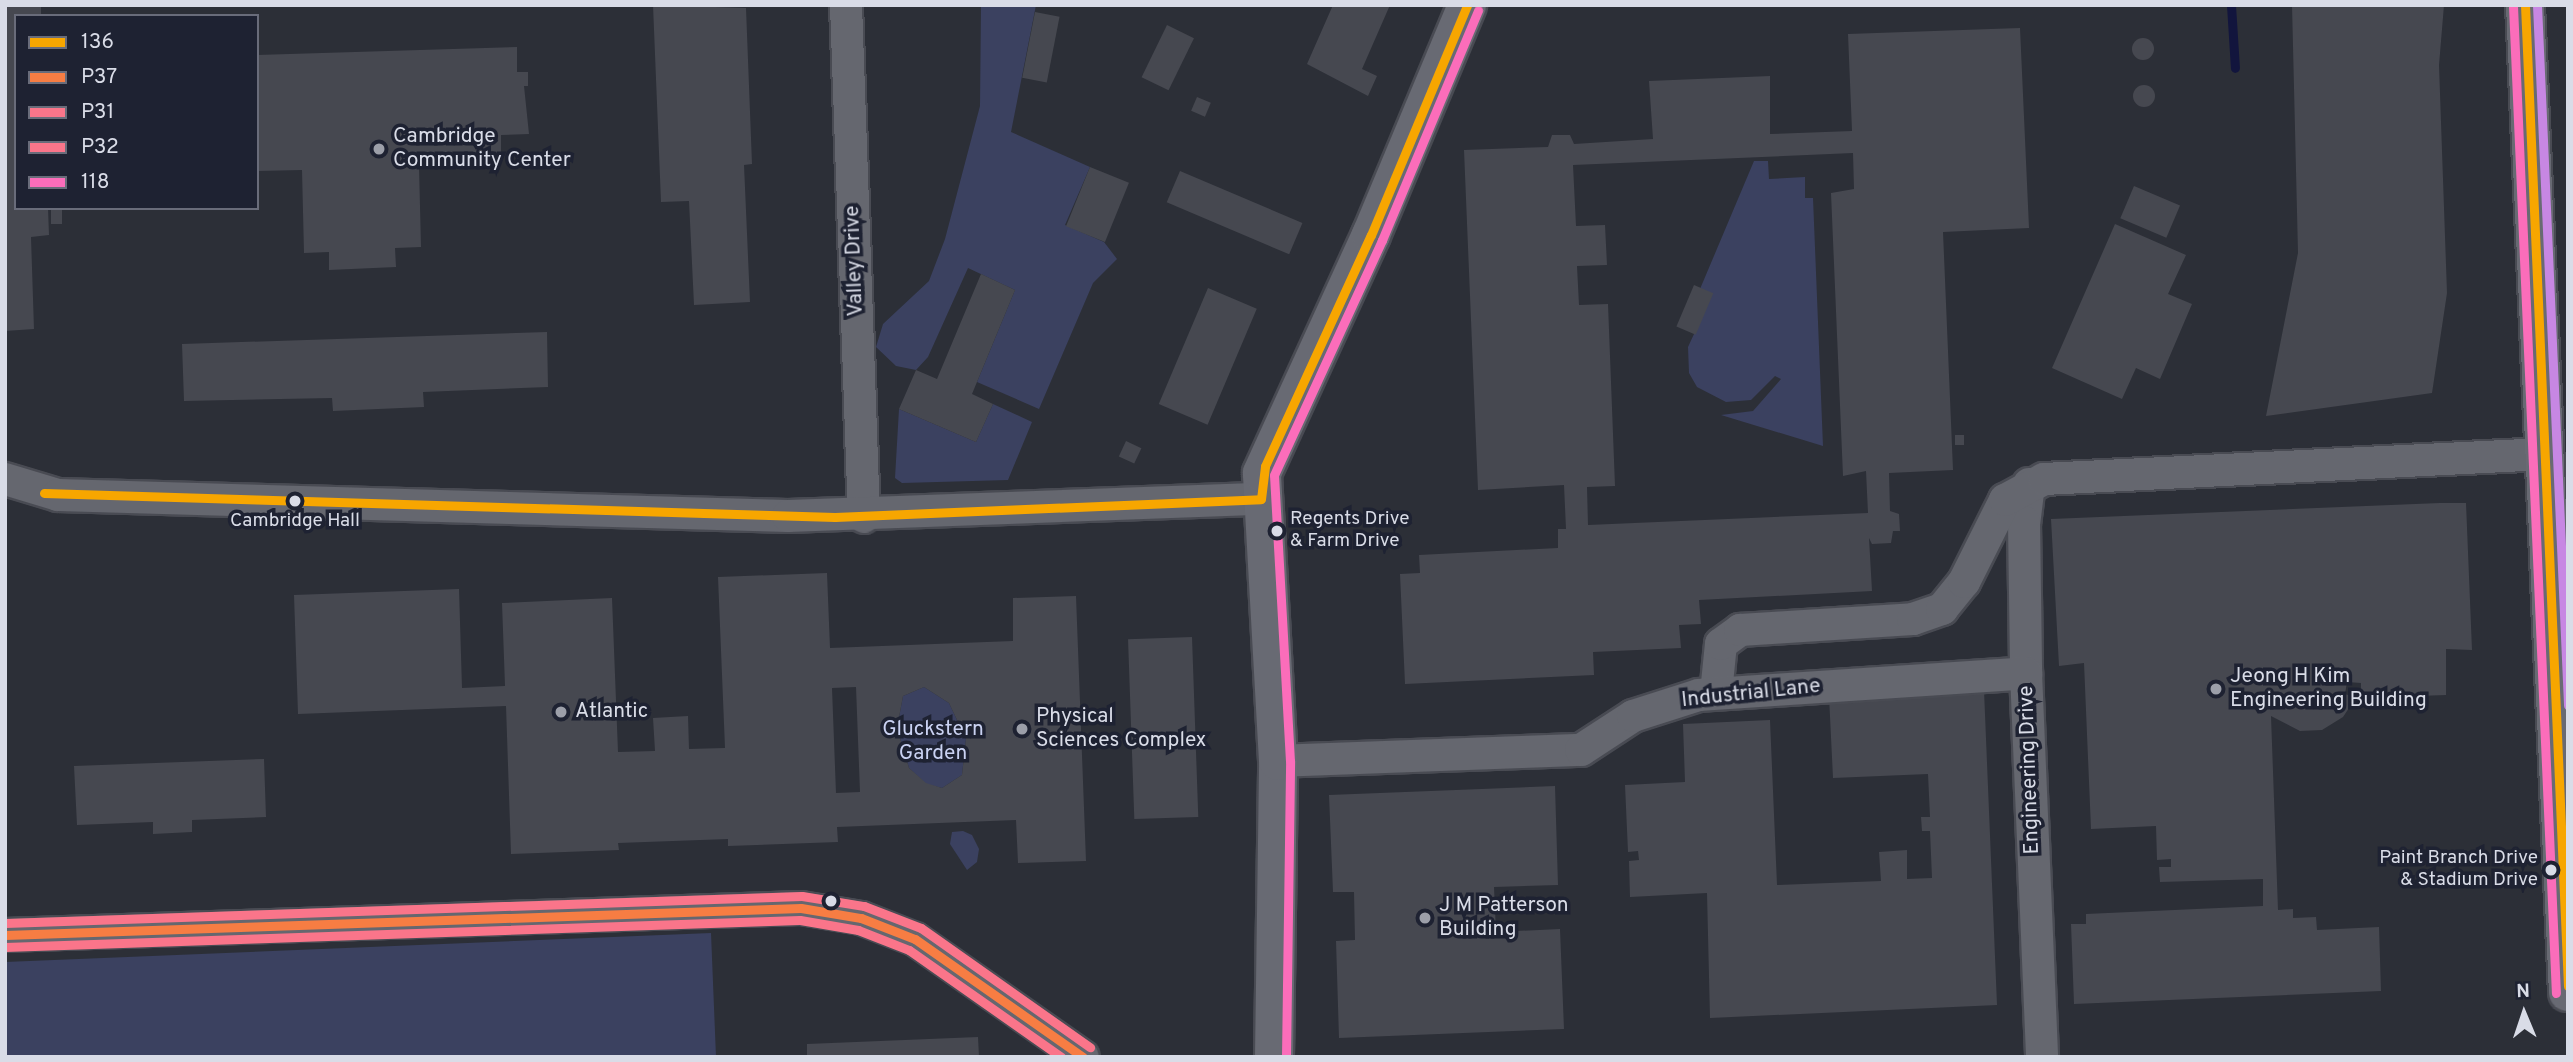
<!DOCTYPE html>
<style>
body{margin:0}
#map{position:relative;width:2573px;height:1062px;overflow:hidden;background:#2c2f37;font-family:Overpass,sans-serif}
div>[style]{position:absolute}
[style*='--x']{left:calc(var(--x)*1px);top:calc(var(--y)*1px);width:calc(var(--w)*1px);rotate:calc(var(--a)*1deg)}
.green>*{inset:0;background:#3b4160}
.stream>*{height:9px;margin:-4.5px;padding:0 4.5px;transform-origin:4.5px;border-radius:4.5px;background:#12153d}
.building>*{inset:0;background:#464850;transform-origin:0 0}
.round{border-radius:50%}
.roads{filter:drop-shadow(2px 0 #494b53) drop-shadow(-2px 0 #494b53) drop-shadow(0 2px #494b53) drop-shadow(0 -2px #494b53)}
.street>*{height:32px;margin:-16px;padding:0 16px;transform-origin:16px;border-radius:16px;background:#65676f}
.secondary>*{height:38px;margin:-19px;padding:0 19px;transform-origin:19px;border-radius:19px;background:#686a73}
.bus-1>*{height:9px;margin:-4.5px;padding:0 4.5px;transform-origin:4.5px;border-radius:4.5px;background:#f7a600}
.bus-2>*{height:9px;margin:-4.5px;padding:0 4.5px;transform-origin:4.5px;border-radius:4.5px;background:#f77d43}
.bus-3>*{height:9px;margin:-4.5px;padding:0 4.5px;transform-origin:4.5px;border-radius:4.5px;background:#fa758a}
.bus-4>*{height:9px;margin:-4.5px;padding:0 4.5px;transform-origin:4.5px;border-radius:4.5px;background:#fa758a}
.bus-5>*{height:9px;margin:-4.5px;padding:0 4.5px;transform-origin:4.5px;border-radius:4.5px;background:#fb6dba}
.bus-6>*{height:9px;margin:-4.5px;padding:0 4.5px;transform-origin:4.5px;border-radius:4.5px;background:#c787e3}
.dots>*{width:19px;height:19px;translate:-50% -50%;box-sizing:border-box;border:4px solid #1e2232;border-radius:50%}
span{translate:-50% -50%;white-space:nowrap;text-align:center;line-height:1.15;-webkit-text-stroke:7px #1e2232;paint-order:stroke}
.bus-label{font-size:19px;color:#d9dce7}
.left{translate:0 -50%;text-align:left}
.right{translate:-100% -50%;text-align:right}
.poi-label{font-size:21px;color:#d9dce7}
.street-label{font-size:21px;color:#d9dce7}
.park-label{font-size:21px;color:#cad2f2}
.frame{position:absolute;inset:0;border:7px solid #d9dce7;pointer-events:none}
.legend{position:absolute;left:14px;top:14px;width:245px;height:196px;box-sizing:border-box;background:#1e2232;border:2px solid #696c7a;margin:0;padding:9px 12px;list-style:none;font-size:21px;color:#d9dce7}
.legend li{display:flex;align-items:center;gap:14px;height:35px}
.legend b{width:35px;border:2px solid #696c7a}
.north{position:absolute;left:2489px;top:978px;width:70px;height:70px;-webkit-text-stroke:5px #1e2232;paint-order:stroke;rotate:358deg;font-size:19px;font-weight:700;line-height:28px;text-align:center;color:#d9dce7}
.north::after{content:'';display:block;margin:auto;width:24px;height:32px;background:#d9dce7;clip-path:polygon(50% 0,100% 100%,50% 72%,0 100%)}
</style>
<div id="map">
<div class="green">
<i style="clip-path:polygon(981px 5px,1036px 5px,1011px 132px,1090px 167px,1065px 225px,1104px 242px,1117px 259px,1093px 283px,1039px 409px,977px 382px,1015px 290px,968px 268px,928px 357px,916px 370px,896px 366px,876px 347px,883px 324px,929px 281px,945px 239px,980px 106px)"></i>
<i style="clip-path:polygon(1754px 161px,1768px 161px,1769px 179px,1805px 177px,1805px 198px,1813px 198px,1823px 446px,1721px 415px,1753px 411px,1781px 379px,1775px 376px,1751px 400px,1726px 402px,1697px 387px,1689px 373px,1688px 347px,1712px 295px,1700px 289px)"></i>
<i style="clip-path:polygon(993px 404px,1032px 422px,1008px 480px,902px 483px,895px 478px,899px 409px,976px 442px)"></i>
<i style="clip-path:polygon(924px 687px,949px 703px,966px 739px,962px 775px,942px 788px,926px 784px,909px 768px,897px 728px,903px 696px)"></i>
<i style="clip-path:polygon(963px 831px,972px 835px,979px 849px,977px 862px,967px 870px,950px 844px,952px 832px)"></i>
<i style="clip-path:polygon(711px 933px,716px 1057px,5px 1057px,5px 962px)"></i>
</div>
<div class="stream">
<i style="--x:2231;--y:5;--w:63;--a:86.4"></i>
</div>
<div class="building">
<i style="clip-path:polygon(5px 5px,41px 5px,41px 16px,16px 16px,16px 208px,48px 208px,49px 235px,31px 237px,34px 329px,5px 331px)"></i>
<i style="clip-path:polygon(653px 5px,746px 8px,752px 164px,744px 165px,750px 302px,694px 305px,689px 201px,661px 202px)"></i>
<i style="clip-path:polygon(1333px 5px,1390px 5px,1362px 69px,1377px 76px,1368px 96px,1307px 64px)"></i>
<i style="clip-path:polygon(2292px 5px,2444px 5px,2439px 65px,2447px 293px,2432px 393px,2266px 416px,2298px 253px)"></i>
<i style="left:1035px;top:12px;width:25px;height:67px;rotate:11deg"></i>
<i style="left:1167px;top:25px;width:30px;height:58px;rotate:26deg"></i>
<i style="clip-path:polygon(evenodd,2020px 28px,2029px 228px,1943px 232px,1953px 470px,1889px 473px,1890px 511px,1899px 514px,1900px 531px,1893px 531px,1891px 543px,1872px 544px,1869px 538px,1872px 591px,1699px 600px,1701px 624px,1679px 625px,1681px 648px,1593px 652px,1594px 675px,1405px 684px,1400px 574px,1420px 573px,1419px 555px,1558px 548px,1558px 529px,1566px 529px,1564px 485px,1478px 490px,1464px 150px,1548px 147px,1552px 135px,1570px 135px,1574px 144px,1653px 139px,1649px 81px,1770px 76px,1770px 134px,1852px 131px,1848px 34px,2020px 28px,1853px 153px,1854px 189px,1831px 193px,1843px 476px,1866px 471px,1868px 513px,1588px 525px,1587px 487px,1615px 486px,1608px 304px,1579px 305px,1577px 266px,1607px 265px,1605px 225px,1576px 226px,1573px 165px,1853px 153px)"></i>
<i class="round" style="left:2132px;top:38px;width:22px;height:22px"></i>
<i style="clip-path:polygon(517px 47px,517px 72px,528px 72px,528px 86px,524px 86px,529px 134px,501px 135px,501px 164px,419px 166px,421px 247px,395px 248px,396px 267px,329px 270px,329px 252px,304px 253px,302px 170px,257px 171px,257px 55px)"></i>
<i class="round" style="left:2133px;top:85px;width:22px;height:22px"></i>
<i style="left:1197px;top:97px;width:15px;height:15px;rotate:23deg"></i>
<i style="left:1090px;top:167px;width:42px;height:64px;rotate:22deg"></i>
<i style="left:1180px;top:171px;width:133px;height:34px;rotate:23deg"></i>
<i style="left:2134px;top:186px;width:50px;height:35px;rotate:23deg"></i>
<i style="left:51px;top:208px;width:11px;height:16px"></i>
<i style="clip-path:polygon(2115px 224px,2186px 255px,2168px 294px,2192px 304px,2160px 379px,2136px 368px,2122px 399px,2052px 368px)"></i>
<i style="clip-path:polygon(981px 274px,1015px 290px,972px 394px,993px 404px,976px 442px,899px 409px,916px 370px,937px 379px)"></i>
<i style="left:1694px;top:285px;width:21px;height:45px;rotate:23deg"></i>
<i style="left:1208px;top:288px;width:53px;height:126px;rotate:23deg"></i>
<i style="clip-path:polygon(547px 332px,548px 387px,423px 392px,424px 407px,333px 411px,332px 398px,184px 401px,182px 344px)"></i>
<i style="left:1955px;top:435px;width:9px;height:10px"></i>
<i style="left:1126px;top:441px;width:17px;height:17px;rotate:25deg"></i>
<i style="clip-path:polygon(2440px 503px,2466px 503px,2472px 650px,2446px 649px,2446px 695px,2361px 698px,2361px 683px,2347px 682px,2345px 694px,2354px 697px,2353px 702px,2343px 717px,2322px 730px,2300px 731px,2271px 716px,2278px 910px,2293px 909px,2293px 918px,2316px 917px,2317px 930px,2379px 927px,2381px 991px,2074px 1004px,2071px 924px,2086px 924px,2086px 914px,2263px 906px,2263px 879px,2160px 882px,2159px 867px,2171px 867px,2171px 859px,2157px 860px,2156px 826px,2091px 829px,2084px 663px,2059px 666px,2051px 519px)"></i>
<i style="clip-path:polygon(evenodd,827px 573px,830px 648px,1013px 641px,1013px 598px,1076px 596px,1086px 861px,1018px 863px,1016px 820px,837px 827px,838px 842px,728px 846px,728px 839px,618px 843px,619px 850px,511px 854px,506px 706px,298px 714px,294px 595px,459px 589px,462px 688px,505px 686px,502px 603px,612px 598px,618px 752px,655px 751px,653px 718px,688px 716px,689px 749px,725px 748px,718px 577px,827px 573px,856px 687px,860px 792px,836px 793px,832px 688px,856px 687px,827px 573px,924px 687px,949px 703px,966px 739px,962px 775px,942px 788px,926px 783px,909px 768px,897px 728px,903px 696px,924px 687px)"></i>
<i style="left:1192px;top:637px;width:180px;height:64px;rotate:88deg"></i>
<i style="clip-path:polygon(1984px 690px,1997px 1005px,1710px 1018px,1707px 893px,1630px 897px,1629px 861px,1639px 860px,1638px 851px,1628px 852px,1625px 785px,1685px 782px,1683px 724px,1770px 720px,1777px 885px,1881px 881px,1879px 852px,1907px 850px,1907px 879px,1932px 878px,1930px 831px,1922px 831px,1921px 817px,1930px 817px,1928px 774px,1833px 778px,1829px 696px)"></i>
<i style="clip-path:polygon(264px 759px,266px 817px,192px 820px,192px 832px,153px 834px,153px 822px,77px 825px,74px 766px)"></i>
<i style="clip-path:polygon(1555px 786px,1558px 885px,1494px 887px,1496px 932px,1560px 929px,1564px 1029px,1339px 1038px,1336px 941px,1355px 940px,1354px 892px,1333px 892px,1329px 795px)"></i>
<i style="clip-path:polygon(978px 1037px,979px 1057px,807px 1057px,807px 1044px)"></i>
</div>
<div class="roads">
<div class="street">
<i style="--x:846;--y:5;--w:512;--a:87.99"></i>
<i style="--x:5;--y:479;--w:55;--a:16.8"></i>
<i style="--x:58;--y:495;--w:730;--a:1.65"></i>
<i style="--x:788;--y:516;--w:473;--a:-2.1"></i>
<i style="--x:2029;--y:484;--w:38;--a:97"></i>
<i style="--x:2024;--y:522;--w:151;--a:89.2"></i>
<i style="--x:2026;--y:673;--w:384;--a:87.6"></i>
<i style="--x:1716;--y:693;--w:49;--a:-84.2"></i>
<i style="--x:1721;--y:644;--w:24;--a:-36"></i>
<i style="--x:1740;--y:630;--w:173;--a:-3.6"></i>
<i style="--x:1913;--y:619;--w:31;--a:-19"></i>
<i style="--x:1942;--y:609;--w:35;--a:-51"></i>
<i style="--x:1964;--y:582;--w:92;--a:-63.4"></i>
<i style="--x:2005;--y:500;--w:44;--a:-28.3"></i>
<i style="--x:2044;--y:479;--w:501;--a:-2.86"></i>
<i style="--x:1278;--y:761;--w:303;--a:-2.1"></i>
<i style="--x:1581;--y:750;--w:62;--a:-33.2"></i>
<i style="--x:1633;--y:716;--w:69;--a:-17.7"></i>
<i style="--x:1699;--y:695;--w:328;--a:-3.8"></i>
<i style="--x:5;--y:935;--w:796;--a:-1.94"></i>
<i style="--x:801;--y:908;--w:61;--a:9.5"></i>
<i style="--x:861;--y:918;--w:58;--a:21.3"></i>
<i style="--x:915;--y:939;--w:205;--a:35.1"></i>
</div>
<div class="secondary">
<i style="--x:2525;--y:5;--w:988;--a:87.51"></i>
<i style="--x:1274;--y:1057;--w:296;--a:-89.2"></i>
<i style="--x:1278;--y:761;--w:288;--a:-93.2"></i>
<i style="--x:1262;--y:473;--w:262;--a:-65.4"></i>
<i style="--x:1371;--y:235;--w:249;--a:-67.3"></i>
</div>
</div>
<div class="bus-1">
<i style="--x:2525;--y:5;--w:982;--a:87.49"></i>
<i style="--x:44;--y:493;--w:791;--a:1.74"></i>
<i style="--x:835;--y:517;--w:426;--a:-2.4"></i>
<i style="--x:1261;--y:499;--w:33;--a:-83"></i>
<i style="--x:1265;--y:466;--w:254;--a:-65.4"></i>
<i style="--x:1371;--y:235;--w:249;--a:-67.3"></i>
</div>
<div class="bus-2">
<i style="--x:5;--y:935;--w:796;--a:-1.94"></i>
<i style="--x:801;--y:908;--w:61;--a:9.5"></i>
<i style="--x:861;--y:918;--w:58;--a:21.3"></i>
<i style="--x:915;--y:939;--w:205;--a:35.1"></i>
</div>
<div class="bus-3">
<i style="--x:5;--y:947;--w:795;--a:-1.95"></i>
<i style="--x:800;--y:920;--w:59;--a:9.8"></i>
<i style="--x:858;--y:930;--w:55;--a:21.4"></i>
<i style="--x:909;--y:950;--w:186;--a:35.1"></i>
</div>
<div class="bus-4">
<i style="--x:5;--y:923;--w:797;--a:-1.94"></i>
<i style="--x:802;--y:896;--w:63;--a:9.2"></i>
<i style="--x:864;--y:906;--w:61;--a:21.1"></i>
<i style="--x:921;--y:928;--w:207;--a:35.2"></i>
</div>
<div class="bus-5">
<i style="--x:2513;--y:6;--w:988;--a:87.51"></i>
<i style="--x:1286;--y:1057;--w:296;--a:-89.2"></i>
<i style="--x:1290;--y:761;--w:286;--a:-93.2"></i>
<i style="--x:1274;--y:475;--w:259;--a:-65.3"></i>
<i style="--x:1382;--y:240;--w:249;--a:-67.3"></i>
</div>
<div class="bus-6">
<i style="--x:2537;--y:5;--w:701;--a:87.46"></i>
</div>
<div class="dots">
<i style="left:379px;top:149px;background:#9c9fa9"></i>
<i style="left:295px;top:501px;background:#d9dce7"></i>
<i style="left:1277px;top:531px;background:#d9dce7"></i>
<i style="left:2216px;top:689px;background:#9c9fa9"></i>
<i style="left:561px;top:712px;background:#9c9fa9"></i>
<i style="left:1022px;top:729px;background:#9c9fa9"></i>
<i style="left:2551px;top:870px;background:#d9dce7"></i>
<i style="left:831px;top:901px;background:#d9dce7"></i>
<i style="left:1425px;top:918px;background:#9c9fa9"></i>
</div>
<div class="bus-label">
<span class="left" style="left:1290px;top:531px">Regents Drive<br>&amp; Farm Drive</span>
<span style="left:295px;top:522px">Cambridge Hall</span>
<span class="right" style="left:2538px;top:870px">Paint Branch Drive<br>&amp; Stadium Drive</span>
</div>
<div class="poi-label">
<span class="left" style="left:393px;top:149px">Cambridge<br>Community Center</span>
<span class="left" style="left:2230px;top:689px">Jeong H Kim<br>Engineering Building</span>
<span class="left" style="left:575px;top:712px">Atlantic</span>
<span class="left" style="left:1036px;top:729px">Physical<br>Sciences Complex</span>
<span class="left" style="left:1439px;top:918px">J M Patterson<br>Building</span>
</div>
<div class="street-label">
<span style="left:855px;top:261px;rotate:-92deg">Valley Drive</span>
<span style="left:1751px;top:694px;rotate:-6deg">Industrial Lane</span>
<span style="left:2030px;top:770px;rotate:-92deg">Engineering Drive</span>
</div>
<div class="park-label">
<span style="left:933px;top:742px">Gluckstern<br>Garden</span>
</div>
<div class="frame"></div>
<ul class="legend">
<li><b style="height:9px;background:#f7a600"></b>136</li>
<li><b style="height:9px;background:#f77d43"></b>P37</li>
<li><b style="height:9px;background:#fa758a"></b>P31</li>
<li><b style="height:9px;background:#fa758a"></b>P32</li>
<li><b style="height:9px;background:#fb6dba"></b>118</li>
</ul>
<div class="north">N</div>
</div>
